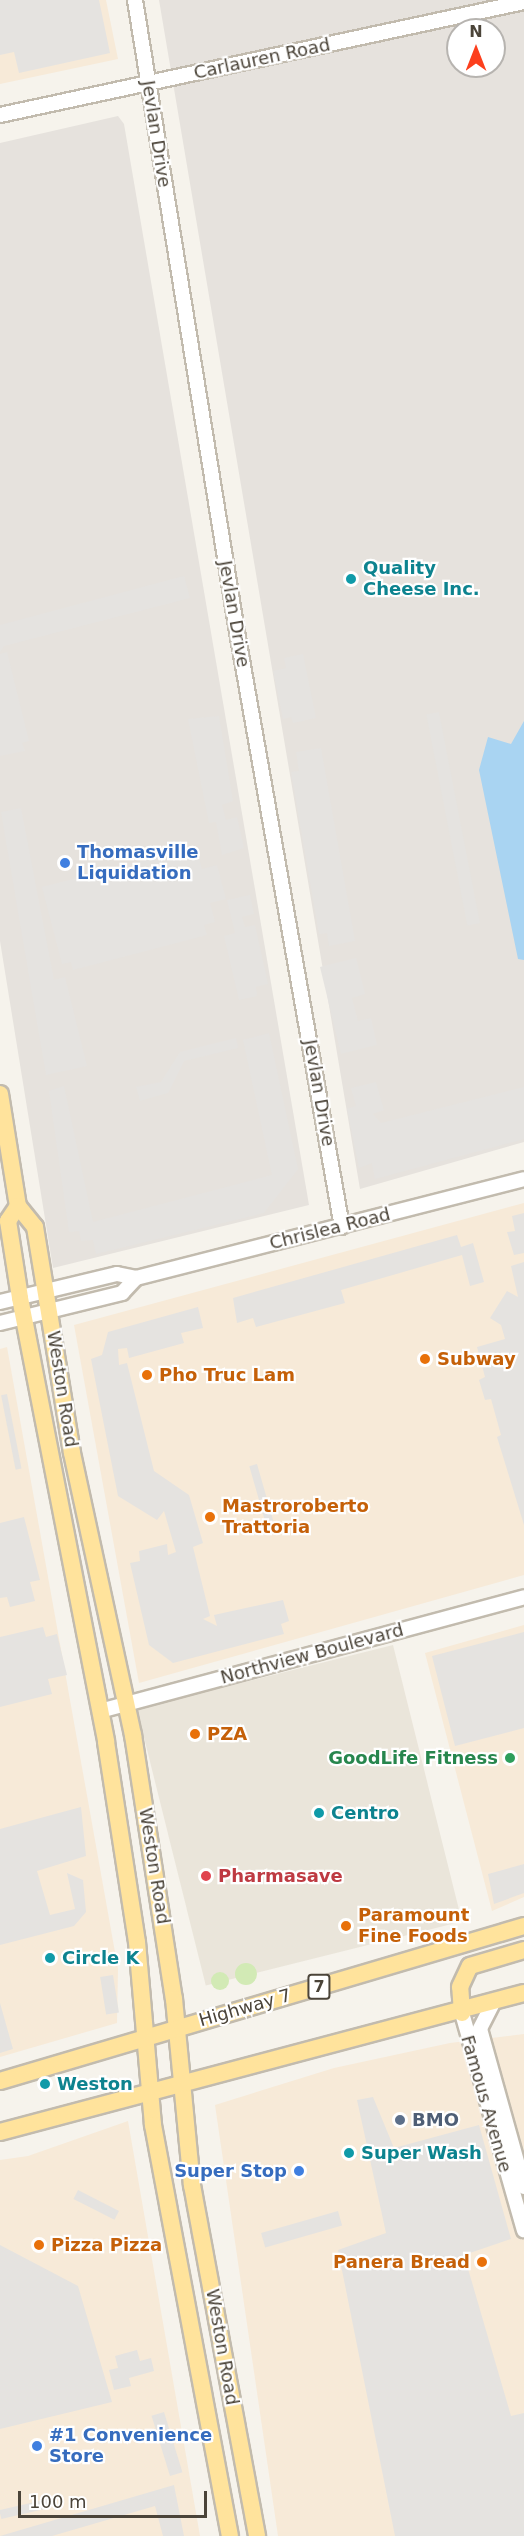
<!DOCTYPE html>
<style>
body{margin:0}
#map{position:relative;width:524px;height:2536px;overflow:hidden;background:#f6f3ec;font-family:"DejaVu Sans",sans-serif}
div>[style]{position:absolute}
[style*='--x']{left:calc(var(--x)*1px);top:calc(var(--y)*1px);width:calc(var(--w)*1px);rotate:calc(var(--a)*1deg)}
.residential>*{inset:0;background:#eae5da;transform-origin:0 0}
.commercial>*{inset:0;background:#f7ead8}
.industrial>*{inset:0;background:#e6e2dd}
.green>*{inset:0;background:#d2eab5}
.round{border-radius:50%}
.parking>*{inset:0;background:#e5e3e0;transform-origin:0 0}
.water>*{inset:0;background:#a9d4f2}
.roads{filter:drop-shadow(2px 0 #c2bbae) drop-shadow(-2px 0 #c2bbae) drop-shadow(0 2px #c2bbae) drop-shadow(0 -2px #c2bbae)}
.minor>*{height:14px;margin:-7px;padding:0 7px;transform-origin:7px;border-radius:7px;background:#fff}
.major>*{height:16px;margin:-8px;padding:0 8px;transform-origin:8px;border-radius:8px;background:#ffe39c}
.dots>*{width:16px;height:16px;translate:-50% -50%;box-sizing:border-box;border:3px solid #fff;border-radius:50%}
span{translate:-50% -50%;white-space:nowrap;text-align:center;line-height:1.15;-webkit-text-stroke:4.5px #fff;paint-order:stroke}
.shield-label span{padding:2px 4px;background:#fff;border:2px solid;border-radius:4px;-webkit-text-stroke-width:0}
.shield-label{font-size:16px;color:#4b4439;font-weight:700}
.street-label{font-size:18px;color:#4b4439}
.culture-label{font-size:18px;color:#0d838f;font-weight:700}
.left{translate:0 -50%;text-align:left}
.shop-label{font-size:18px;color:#366cbe;font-weight:700}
.right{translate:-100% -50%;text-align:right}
.food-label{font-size:18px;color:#c56008;font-weight:700}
.leisure-label{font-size:18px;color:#27864d;font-weight:700}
.health-label{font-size:18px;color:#be3a42;font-weight:700}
.service-label{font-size:18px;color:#4e5e75;font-weight:700}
.north{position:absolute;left:446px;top:18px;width:60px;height:60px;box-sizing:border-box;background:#fff;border:2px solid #b7b4b0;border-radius:50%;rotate:0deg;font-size:16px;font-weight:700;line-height:24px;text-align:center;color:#4b4439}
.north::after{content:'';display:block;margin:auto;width:21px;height:27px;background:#fc3f1d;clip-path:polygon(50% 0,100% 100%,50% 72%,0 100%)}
.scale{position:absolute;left:18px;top:2491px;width:189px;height:27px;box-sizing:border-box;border:3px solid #4b4439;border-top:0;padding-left:8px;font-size:18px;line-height:21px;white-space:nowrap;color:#4b4439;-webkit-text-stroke:4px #fff;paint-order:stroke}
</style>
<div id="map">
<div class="residential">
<i style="left:393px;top:1645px;width:285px;height:264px;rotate:76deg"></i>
</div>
<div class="commercial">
<i style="clip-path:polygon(0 0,106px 0,118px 59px,0 84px)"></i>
<i style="clip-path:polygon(524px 1203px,524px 1575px,139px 1683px,74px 1325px)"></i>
<i style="clip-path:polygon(7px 1347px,118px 1969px,117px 2023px,0 2057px,0 1349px)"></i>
<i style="clip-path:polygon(524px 1625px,524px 1897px,492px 1911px,425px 1653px)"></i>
<i style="clip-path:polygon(524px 2034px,524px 2536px,278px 2536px,215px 2105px,334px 2068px,450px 2043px)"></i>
<i style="clip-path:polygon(128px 2121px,200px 2536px,0 2536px,0 2160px,28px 2156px)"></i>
</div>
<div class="industrial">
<i style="clip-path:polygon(evenodd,159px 0,524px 0,524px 1142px,360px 1189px,159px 0,458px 30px,494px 30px,494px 66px,458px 66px,458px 30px)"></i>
<i style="clip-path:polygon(118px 116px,124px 124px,309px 1205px,53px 1268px,0 941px,0 143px)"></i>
</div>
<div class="green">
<i class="round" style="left:235px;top:1963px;width:22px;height:22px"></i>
<i class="round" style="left:211px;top:1972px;width:18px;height:18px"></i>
</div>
<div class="parking">
<i style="clip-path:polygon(0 0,99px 0,110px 53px,19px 73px,14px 52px,0 55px)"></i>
<i style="clip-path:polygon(184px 576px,190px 598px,4px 646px,0 652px,0 625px)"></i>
<i style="clip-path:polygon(7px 652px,29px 741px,22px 743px,25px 751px,0 756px,0 654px)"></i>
<i style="clip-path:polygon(303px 654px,316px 718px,293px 723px,291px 717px,283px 719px,273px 671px,286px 668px,284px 658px)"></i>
<i style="left:439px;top:712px;width:215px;height:13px;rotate:79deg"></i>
<i style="clip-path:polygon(219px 716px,233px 801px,222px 805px,226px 820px,237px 817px,244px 848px,222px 855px,216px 822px,209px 823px,188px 719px)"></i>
<i style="clip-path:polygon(321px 748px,355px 941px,329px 946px,327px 933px,319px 934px,291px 772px,299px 771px,296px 752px)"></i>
<i style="clip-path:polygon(21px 808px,54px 980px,65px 977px,87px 1066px,46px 1075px,1px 812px)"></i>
<i style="clip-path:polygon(196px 847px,202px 869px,217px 865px,226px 899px,210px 903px,215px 922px,204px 925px,207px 935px,73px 970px,71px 962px,62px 964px,42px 887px)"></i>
<i style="clip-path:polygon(250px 895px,254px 914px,242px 917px,245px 927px,255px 925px,268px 984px,256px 987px,257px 996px,239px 1000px,224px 936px,235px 933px,227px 900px)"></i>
<i style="clip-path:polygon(356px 958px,365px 994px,352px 998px,358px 1021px,371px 1018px,377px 1045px,341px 1054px,320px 967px)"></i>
<i style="clip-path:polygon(269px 1033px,298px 1169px,264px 1213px,96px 1254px,93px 1240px,81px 1241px,79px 1231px,69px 1232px,49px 1091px,64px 1086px,93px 1222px,272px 1175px,243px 1040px)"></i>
<i style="clip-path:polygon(236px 1038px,238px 1048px,184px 1061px,168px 1093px,140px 1101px,136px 1087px,161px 1082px,180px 1052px)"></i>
<i style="clip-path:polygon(376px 1082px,384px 1110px,373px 1114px,381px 1123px,524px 1087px,524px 1139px,375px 1179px,372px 1163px,359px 1168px,347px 1109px,356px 1106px,351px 1088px)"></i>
<i style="clip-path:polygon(524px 1213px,524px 1253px,514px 1255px,507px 1232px,515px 1231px,512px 1216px)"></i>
<i style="clip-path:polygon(457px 1235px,461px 1247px,473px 1243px,484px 1282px,470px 1286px,462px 1255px,341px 1290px,345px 1303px,256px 1327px,253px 1318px,237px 1323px,233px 1298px)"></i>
<i style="clip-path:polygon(524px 1262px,524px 1525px,497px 1437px,501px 1435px,491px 1399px,485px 1400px,479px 1380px,485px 1377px,477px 1347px,505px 1339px,501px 1325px,490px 1318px,507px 1291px,518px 1297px,511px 1266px)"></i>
<i style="clip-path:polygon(198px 1307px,203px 1328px,181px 1333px,184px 1343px,129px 1358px,127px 1348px,118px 1349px,119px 1365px,127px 1363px,154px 1471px,189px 1495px,203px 1543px,193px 1547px,210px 1616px,203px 1619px,217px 1626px,214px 1615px,283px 1600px,289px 1621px,281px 1624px,284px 1634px,173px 1663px,149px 1645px,130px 1563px,140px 1561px,139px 1551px,167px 1544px,168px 1555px,176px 1552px,164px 1511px,157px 1520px,118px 1496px,91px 1359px,102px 1355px,108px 1332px)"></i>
<i style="left:7px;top:1394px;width:76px;height:6px;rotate:79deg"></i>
<i style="left:257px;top:1464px;width:59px;height:8px;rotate:74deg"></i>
<i style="clip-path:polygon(24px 1517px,40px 1580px,30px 1582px,35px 1601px,10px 1607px,7px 1597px,0 1598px,0 1523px)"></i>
<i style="clip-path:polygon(43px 1627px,46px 1637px,57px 1634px,67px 1675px,48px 1679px,52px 1694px,0 1707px,0 1637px)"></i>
<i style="clip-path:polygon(524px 1632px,524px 1728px,455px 1746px,432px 1656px)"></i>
<i style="clip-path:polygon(81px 1807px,86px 1856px,37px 1871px,50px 1915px,75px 1909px,67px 1873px,83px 1880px,86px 1912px,74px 1926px,0 1945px,0 1829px)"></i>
<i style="clip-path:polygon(524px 1864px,524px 1893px,494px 1904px,488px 1874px)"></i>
<i style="left:113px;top:1975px;width:38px;height:13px;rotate:81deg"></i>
<i style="clip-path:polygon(0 2003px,13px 2049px,0 2053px)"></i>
<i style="clip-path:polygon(373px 2097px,394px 2148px,479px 2125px,511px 2239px,464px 2255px,511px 2416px,524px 2413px,524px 2536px,395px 2536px,338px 2250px,386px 2233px,357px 2100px)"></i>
<i style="left:78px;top:2190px;width:46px;height:10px;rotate:27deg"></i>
<i style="left:338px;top:2211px;width:15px;height:80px;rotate:74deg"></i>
<i style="clip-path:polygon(0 2245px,78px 2286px,112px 2402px,0 2429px)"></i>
<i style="clip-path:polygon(137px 2350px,140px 2361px,151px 2358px,154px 2371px,129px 2378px,131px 2386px,114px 2390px,109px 2370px,118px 2368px,115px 2356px)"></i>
<i style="left:164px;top:2412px;width:63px;height:13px;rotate:73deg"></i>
<i style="clip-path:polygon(174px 2485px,184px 2536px,163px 2536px,155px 2506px,52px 2536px,0 2536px)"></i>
<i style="left:48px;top:2499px;width:9px;height:50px;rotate:77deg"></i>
</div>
<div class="water">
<i style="clip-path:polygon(524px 721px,524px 960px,518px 959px,479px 770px,488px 737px,511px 744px)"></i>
</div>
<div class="roads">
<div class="minor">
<i style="--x:135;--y:0;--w:634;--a:80.83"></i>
<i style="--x:236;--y:626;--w:610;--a:80"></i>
<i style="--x:0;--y:115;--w:536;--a:-12.17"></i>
<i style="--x:0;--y:1302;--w:120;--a:-13.5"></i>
<i style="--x:117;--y:1274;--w:19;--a:12"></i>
<i style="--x:136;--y:1278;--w:400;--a:-14.3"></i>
<i style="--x:0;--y:1323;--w:126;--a:-13.8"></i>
<i style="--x:122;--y:1293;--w:21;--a:-47"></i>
<i style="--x:100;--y:1711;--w:439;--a:-15"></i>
<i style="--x:493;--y:2003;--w:29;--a:117"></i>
<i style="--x:480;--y:2029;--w:164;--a:74.4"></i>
<i style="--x:462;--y:2013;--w:226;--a:74.1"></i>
</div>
<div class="major">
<i style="--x:0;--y:1094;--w:113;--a:80.9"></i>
<i style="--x:18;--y:1206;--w:18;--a:124"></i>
<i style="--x:8;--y:1221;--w:78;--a:81.1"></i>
<i style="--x:20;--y:1298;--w:452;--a:79"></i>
<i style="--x:106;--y:1742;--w:202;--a:81.2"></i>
<i style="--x:137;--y:1942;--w:184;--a:85"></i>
<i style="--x:153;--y:2125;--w:418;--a:79.4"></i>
<i style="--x:18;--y:1206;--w:27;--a:51"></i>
<i style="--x:35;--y:1227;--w:229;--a:80.7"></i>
<i style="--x:72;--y:1453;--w:289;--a:77.8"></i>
<i style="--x:133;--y:1735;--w:267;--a:81.2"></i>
<i style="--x:174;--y:1999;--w:187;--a:84.5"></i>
<i style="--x:192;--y:2185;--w:357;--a:79.5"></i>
<i style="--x:462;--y:2013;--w:26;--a:-94"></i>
<i style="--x:460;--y:1987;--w:23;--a:-65"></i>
<i style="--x:470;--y:1966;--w:56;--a:-16.5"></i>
<i style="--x:0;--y:2081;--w:546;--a:-16.48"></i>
<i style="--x:0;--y:2132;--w:542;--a:-14.86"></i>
</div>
</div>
<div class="dots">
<i style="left:351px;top:579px;background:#0f9aa8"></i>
<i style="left:65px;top:863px;background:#3f7fe0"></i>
<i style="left:425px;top:1359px;background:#e8710a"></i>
<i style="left:147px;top:1375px;background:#e8710a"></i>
<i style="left:210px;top:1517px;background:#e8710a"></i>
<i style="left:195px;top:1734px;background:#e8710a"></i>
<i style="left:510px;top:1758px;background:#2e9e5b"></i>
<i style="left:319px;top:1813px;background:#0f9aa8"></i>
<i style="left:206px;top:1876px;background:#e0444e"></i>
<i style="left:346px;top:1926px;background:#e8710a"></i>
<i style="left:50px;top:1958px;background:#0f9aa8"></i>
<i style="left:45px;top:2084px;background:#0f9aa8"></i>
<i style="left:400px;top:2120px;background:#5c6f8a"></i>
<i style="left:349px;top:2153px;background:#0f9aa8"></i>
<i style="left:299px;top:2171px;background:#3f7fe0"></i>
<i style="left:39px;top:2245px;background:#e8710a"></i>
<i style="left:482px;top:2262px;background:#e8710a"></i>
<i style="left:37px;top:2446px;background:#3f7fe0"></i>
</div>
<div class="shield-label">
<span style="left:319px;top:1987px">7</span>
</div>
<div class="street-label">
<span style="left:262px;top:59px;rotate:-12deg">Carlauren Road</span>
<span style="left:156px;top:134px;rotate:81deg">Jevlan Drive</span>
<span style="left:234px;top:614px;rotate:80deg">Jevlan Drive</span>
<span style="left:319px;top:1093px;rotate:80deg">Jevlan Drive</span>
<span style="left:330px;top:1229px;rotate:-14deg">Chrislea Road</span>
<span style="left:62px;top:1389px;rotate:81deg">Weston Road</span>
<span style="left:312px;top:1654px;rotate:-15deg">Northview Boulevard</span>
<span style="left:154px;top:1866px;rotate:81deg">Weston Road</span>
<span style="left:245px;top:2008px;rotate:-16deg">Highway 7</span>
<span style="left:486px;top:2104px;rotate:74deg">Famous Avenue</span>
<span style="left:222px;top:2347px;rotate:80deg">Weston Road</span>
</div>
<div class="culture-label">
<span class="left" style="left:363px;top:579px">Quality<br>Cheese Inc.</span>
<span class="left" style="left:331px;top:1813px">Centro</span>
<span class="left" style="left:62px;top:1958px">Circle K</span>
<span class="left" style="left:57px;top:2084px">Weston</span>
<span class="left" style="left:361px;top:2153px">Super Wash</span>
</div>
<div class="shop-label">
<span class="left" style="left:77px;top:863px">Thomasville<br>Liquidation</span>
<span class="right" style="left:287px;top:2171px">Super Stop</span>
<span class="left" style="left:49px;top:2446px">#1 Convenience<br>Store</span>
</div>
<div class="food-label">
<span class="left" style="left:437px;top:1359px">Subway</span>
<span class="left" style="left:159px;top:1375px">Pho Truc Lam</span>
<span class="left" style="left:222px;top:1517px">Mastroroberto<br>Trattoria</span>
<span class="left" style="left:207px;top:1734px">PZA</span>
<span class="left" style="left:358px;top:1926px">Paramount<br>Fine Foods</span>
<span class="left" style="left:51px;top:2245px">Pizza Pizza</span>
<span class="right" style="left:470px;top:2262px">Panera Bread</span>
</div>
<div class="leisure-label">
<span class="right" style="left:498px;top:1758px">GoodLife Fitness</span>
</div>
<div class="health-label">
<span class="left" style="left:218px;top:1876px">Pharmasave</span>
</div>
<div class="service-label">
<span class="left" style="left:412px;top:2120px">BMO</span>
</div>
<div class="north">N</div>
<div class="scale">100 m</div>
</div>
